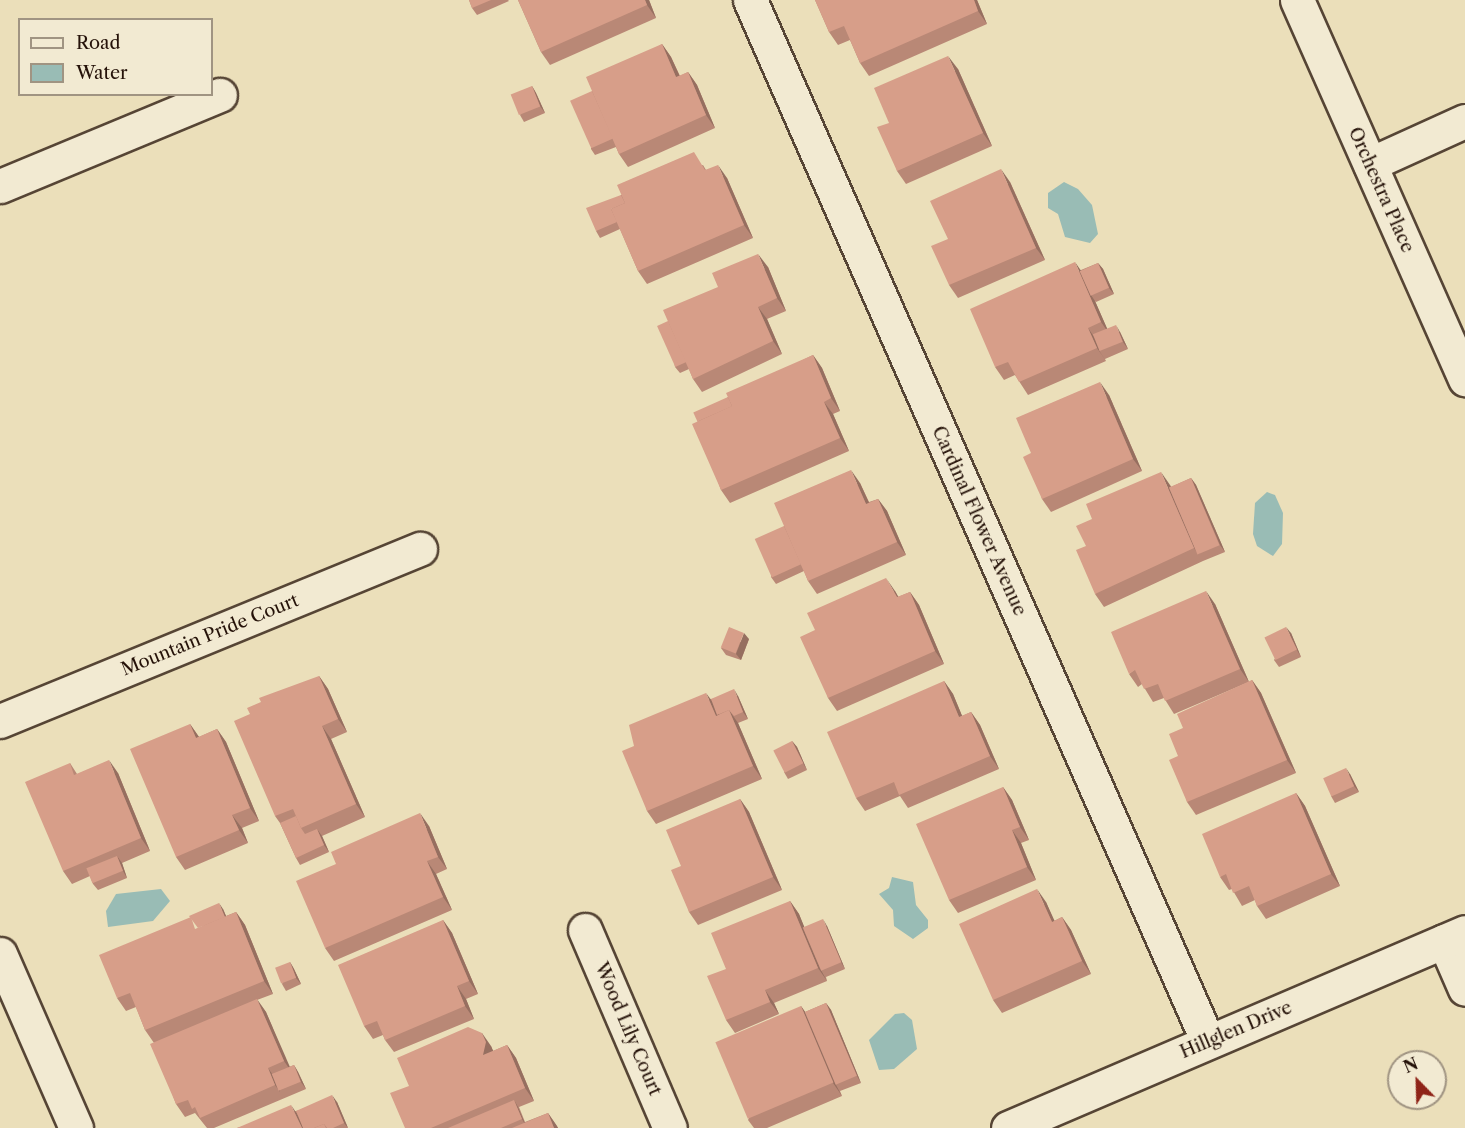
<!DOCTYPE html>
<style>
body{margin:0}
#map{position:relative;width:1465px;height:1128px;overflow:hidden;background:#ebdfba;font-family:"Libre Caslon Text",serif}
div>[style]{position:absolute}
[style*='--x']{left:calc(var(--x)*1px);top:calc(var(--y)*1px);width:calc(var(--w)*1px);rotate:calc(var(--a)*1deg)}
.water>*{inset:0;background:#99bcb5}
.roads{filter:drop-shadow(2px 0 #564535) drop-shadow(-2px 0 #564535) drop-shadow(0 2px #564535) drop-shadow(0 -2px #564535)}
.street>*{height:33px;margin:-16.5px;padding:0 16.5px;transform-origin:16.5px;border-radius:16.5px;background:#f2ead2}
.secondary>*{height:33px;margin:-16.5px;padding:0 16.5px;transform-origin:16.5px;border-radius:16.5px;background:#f2ead2}
.wall>*{inset:0;background:#b98876}
.shaded-wall>*{inset:0;background:#966f60}
.building>*{inset:0;background:#d79e89;transform-origin:0 0}
span{translate:-50% -50%;white-space:nowrap;text-align:center;line-height:1.15;-webkit-text-stroke:6px #f2ead2;paint-order:stroke}
.street-label{font-size:18px;color:#251209}
.legend{position:absolute;left:18px;top:18px;width:195px;height:78px;box-sizing:border-box;background:#f2ead2;border:2px solid #a09482;margin:0;padding:8px 10px;list-style:none;font-size:18px;color:#251209}
.legend li{display:flex;align-items:center;gap:12px;height:30px}
.legend b{width:30px;border:2px solid #a09482}
.north{position:absolute;left:1387px;top:1050px;width:60px;height:60px;box-sizing:border-box;background:#f2ead2;border:2px solid #a09482;border-radius:50%;rotate:337deg;font-size:16px;font-weight:700;line-height:24px;text-align:center;color:#251209}
.north::after{content:'';display:block;margin:auto;width:21px;height:27px;background:#8f2418;clip-path:polygon(50% 0,100% 100%,50% 72%,0 100%)}
</style>
<div id="map">
<div class="water">
<i style="clip-path:polygon(1064px 182px,1078px 189px,1092px 205px,1098px 234px,1090px 243px,1065px 237px,1058px 214px,1048px 208px,1048px 193px)"></i>
<i style="clip-path:polygon(1267px 492px,1275px 495px,1283px 513px,1282px 544px,1273px 556px,1257px 546px,1253px 534px,1255px 503px)"></i>
<i style="clip-path:polygon(892px 877px,913px 882px,916px 905px,928px 920px,928px 928px,913px 939px,894px 926px,893px 910px,879px 894px,889px 888px)"></i>
<i style="clip-path:polygon(161px 889px,170px 901px,153px 921px,108px 927px,106px 911px,116px 894px)"></i>
<i style="clip-path:polygon(904px 1013px,912px 1020px,917px 1049px,894px 1069px,879px 1070px,869px 1040px,895px 1014px)"></i>
</div>
<div class="roads">
<div class="street">
<i style="--x:750;--y:0;--w:1138;--a:66.27"></i>
<i style="--x:1297;--y:0;--w:415;--a:66.1"></i>
<i style="--x:1370;--y:164;--w:104;--a:-24.4"></i>
<i style="--x:0;--y:186;--w:238;--a:-22.5"></i>
<i style="--x:0;--y:721;--w:454;--a:-22.3"></i>
<i style="--x:585;--y:930;--w:215;--a:66.8"></i>
<i style="--x:1444;--y:941;--w:52;--a:66.4"></i>
<i style="--x:0;--y:954;--w:190;--a:66.4"></i>
</div>
<div class="secondary">
<i style="--x:1008;--y:1128;--w:497;--a:-23.2"></i>
</div>
</div>
<div class="wall">
<i style="clip-path:polygon(469px 0,508px 0,509px 1px,477px 15px,472px 8px)"></i>
<i style="clip-path:polygon(518px 0,649px 0,656px 18px,550px 65px,541px 52px)"></i>
<i style="clip-path:polygon(815px 0,977px 0,987px 24px,869px 76px,860px 63px,850px 40px,838px 45px,829px 32px)"></i>
<i style="clip-path:polygon(662px 44px,671px 57px,680px 76px,688px 72px,697px 85px,715px 128px,628px 167px,619px 154px,616px 147px,595px 155px,591px 149px,592px 91px)"></i>
<i style="clip-path:polygon(958px 69px,992px 146px,906px 184px,897px 171px,889px 123px)"></i>
<i style="clip-path:polygon(532px 86px,536px 93px,545px 113px,524px 122px,520px 115px)"></i>
<i style="clip-path:polygon(703px 165px,706px 170px,727px 178px,753px 238px,647px 284px,638px 271px,620px 229px,600px 238px,596px 231px,621px 195px)"></i>
<i style="clip-path:polygon(1010px 182px,1045px 260px,958px 298px,949px 285px,948px 239px)"></i>
<i style="clip-path:polygon(1098px 263px,1103px 269px,1114px 294px,1096px 302px,1095px 301px,1107px 329px,1120px 332px,1128px 349px,1105px 359px,1106px 361px,1028px 395px,1015px 375px,1004px 380px,995px 367px,1081px 270px)"></i>
<i style="clip-path:polygon(768px 267px,786px 311px,767px 319px,782px 354px,702px 392px,693px 379px,689px 369px,680px 373px,675px 367px,668px 321px)"></i>
<i style="clip-path:polygon(813px 355px,822px 368px,840px 411px,833px 414px,849px 451px,730px 503px,721px 490px,697px 422px,728px 397px)"></i>
<i style="clip-path:polygon(1109px 395px,1142px 471px,1051px 512px,1042px 499px,1031px 453px)"></i>
<i style="clip-path:polygon(1191px 478px,1196px 485px,1225px 552px,1203px 561px,1104px 607px,1095px 594px,1170px 485px,1171px 487px)"></i>
<i style="clip-path:polygon(860px 483px,869px 502px,878px 499px,887px 511px,906px 555px,817px 594px,808px 581px,804px 571px,776px 584px,771px 577px,784px 526px)"></i>
<i style="clip-path:polygon(895px 591px,898px 597px,910px 592px,919px 605px,944px 664px,837px 711px,828px 698px,815px 630px)"></i>
<i style="clip-path:polygon(1215px 604px,1249px 682px,1174px 714px,1164px 698px,1153px 702px,1142px 684px,1138px 687px,1129px 674px)"></i>
<i style="clip-path:polygon(1291px 633px,1301px 657px,1279px 667px,1274px 660px)"></i>
<i style="clip-path:polygon(749px 639px,741px 660px,726px 655px,721px 648px)"></i>
<i style="clip-path:polygon(319px 676px,328px 689px,347px 732px,331px 739px,365px 817px,322px 836px,329px 852px,300px 865px,296px 858px,280px 823px,275px 816px)"></i>
<i style="clip-path:polygon(1252px 680px,1261px 693px,1296px 773px,1196px 815px,1187px 802px,1178px 756px,1183px 728px)"></i>
<i style="clip-path:polygon(944px 681px,953px 694px,962px 716px,971px 712px,980px 725px,999px 769px,908px 808px,900px 796px,865px 811px,856px 798px)"></i>
<i style="clip-path:polygon(738px 696px,748px 719px,738px 723px,762px 779px,656px 824px,647px 811px,634px 746px,711px 699px)"></i>
<i style="clip-path:polygon(190px 724px,199px 737px,217px 729px,226px 742px,259px 821px,242px 828px,248px 843px,185px 870px,176px 857px)"></i>
<i style="clip-path:polygon(792px 741px,797px 747px,807px 770px,788px 779px,784px 772px)"></i>
<i style="clip-path:polygon(70px 763px,77px 774px,118px 773px,150px 851px,122px 863px,127px 878px,98px 890px,93px 884px,90px 876px,72px 884px,63px 871px)"></i>
<i style="clip-path:polygon(1350px 774px,1359px 792px,1335px 803px,1331px 796px)"></i>
<i style="clip-path:polygon(1003px 787px,1012px 800px,1029px 840px,1021px 843px,1036px 880px,958px 913px,949px 900px)"></i>
<i style="clip-path:polygon(1296px 793px,1305px 806px,1340px 886px,1266px 919px,1257px 906px,1255px 900px,1242px 906px,1232px 889px,1229px 890px,1220px 877px)"></i>
<i style="clip-path:polygon(740px 799px,749px 812px,782px 890px,698px 925px,689px 912px,681px 866px)"></i>
<i style="clip-path:polygon(429px 826px,447px 869px,436px 874px,452px 910px,334px 961px,325px 948px)"></i>
<i style="clip-path:polygon(790px 901px,799px 914px,804px 927px,827px 926px,845px 969px,826px 977px,827px 981px,774px 1003px,779px 1014px,735px 1033px,726px 1020px,726px 969px)"></i>
<i style="clip-path:polygon(1046px 902px,1054px 921px,1062px 917px,1071px 930px,1091px 974px,1002px 1013px,993px 1000px)"></i>
<i style="clip-path:polygon(223px 909px,226px 916px,236px 912px,245px 925px,273px 994px,257px 1000px,266px 1012px,289px 1067px,294px 1065px,298px 1072px,306px 1089px,214px 1128px,207px 1128px,195px 1113px,185px 1117px,176px 1104px,154px 1043px,145px 1030px,136px 1007px,126px 1011px,117px 998px)"></i>
<i style="clip-path:polygon(443px 920px,452px 933px,478px 994px,466px 999px,474px 1019px,394px 1052px,385px 1040px,383px 1035px,373px 1039px,364px 1026px)"></i>
<i style="clip-path:polygon(290px 962px,294px 969px,301px 984px,286px 991px,282px 984px)"></i>
<i style="clip-path:polygon(826px 1003px,831px 1010px,861px 1083px,840px 1091px,842px 1096px,767px 1128px,754px 1128px,748px 1120px,801px 1006px,805px 1012px)"></i>
<i style="clip-path:polygon(507px 1045px,516px 1058px,534px 1101px,519px 1107px,525px 1122px,548px 1113px,558px 1128px,405px 1128px,409px 1086px,491px 1046px,493px 1051px)"></i>
<i style="clip-path:polygon(337px 1102px,348px 1128px,237px 1128px,296px 1111px)"></i>
</div>
<div class="shaded-wall">
<i style="clip-path:polygon(645px 0,649px 0,656px 18px,647px 5px)"></i>
<i style="clip-path:polygon(974px 0,977px 0,987px 24px,978px 11px)"></i>
<i style="clip-path:polygon(662px 44px,671px 57px,686px 90px,676px 77px)"></i>
<i style="clip-path:polygon(948px 56px,958px 69px,992px 146px,983px 133px)"></i>
<i style="clip-path:polygon(688px 72px,697px 85px,715px 128px,706px 115px)"></i>
<i style="clip-path:polygon(532px 86px,536px 93px,545px 113px,540px 106px)"></i>
<i style="clip-path:polygon(718px 165px,727px 178px,753px 238px,744px 225px)"></i>
<i style="clip-path:polygon(1001px 169px,1010px 182px,1045px 260px,1036px 248px)"></i>
<i style="clip-path:polygon(758px 254px,768px 267px,786px 311px,777px 298px)"></i>
<i style="clip-path:polygon(1075px 262px,1084px 275px,1091px 295px,1095px 301px,1110px 335px,1101px 322px)"></i>
<i style="clip-path:polygon(1098px 263px,1103px 269px,1114px 294px,1109px 288px)"></i>
<i style="clip-path:polygon(758px 307px,767px 319px,782px 354px,773px 341px)"></i>
<i style="clip-path:polygon(1116px 325px,1120px 332px,1128px 349px,1123px 342px)"></i>
<i style="clip-path:polygon(1088px 328px,1097px 341px,1100px 352px,1106px 361px,1097px 348px)"></i>
<i style="clip-path:polygon(813px 355px,822px 368px,840px 411px,831px 398px)"></i>
<i style="clip-path:polygon(1100px 382px,1109px 395px,1142px 471px,1133px 459px)"></i>
<i style="clip-path:polygon(824px 402px,833px 414px,849px 451px,840px 438px)"></i>
<i style="clip-path:polygon(851px 470px,860px 483px,875px 516px,866px 504px)"></i>
<i style="clip-path:polygon(1161px 472px,1170px 485px,1200px 553px,1198px 554px,1194px 548px)"></i>
<i style="clip-path:polygon(1191px 478px,1196px 485px,1225px 552px,1220px 545px)"></i>
<i style="clip-path:polygon(878px 499px,887px 511px,906px 555px,897px 542px)"></i>
<i style="clip-path:polygon(886px 578px,895px 591px,906px 610px,897px 597px)"></i>
<i style="clip-path:polygon(1206px 591px,1215px 604px,1249px 682px,1240px 669px)"></i>
<i style="clip-path:polygon(910px 592px,919px 605px,944px 664px,935px 651px)"></i>
<i style="clip-path:polygon(1286px 627px,1291px 633px,1301px 657px,1297px 650px)"></i>
<i style="clip-path:polygon(744px 633px,749px 639px,741px 660px,736px 654px)"></i>
<i style="clip-path:polygon(319px 676px,328px 689px,347px 732px,338px 719px)"></i>
<i style="clip-path:polygon(1252px 680px,1261px 693px,1296px 773px,1287px 760px)"></i>
<i style="clip-path:polygon(944px 681px,953px 694px,968px 730px,959px 717px)"></i>
<i style="clip-path:polygon(734px 689px,738px 696px,748px 719px,743px 712px)"></i>
<i style="clip-path:polygon(706px 693px,715px 705px,722px 721px,716px 716px)"></i>
<i style="clip-path:polygon(729px 710px,738px 723px,762px 779px,753px 766px)"></i>
<i style="clip-path:polygon(971px 712px,980px 725px,999px 769px,990px 756px)"></i>
<i style="clip-path:polygon(190px 724px,199px 737px,196px 738px)"></i>
<i style="clip-path:polygon(322px 726px,331px 739px,365px 817px,356px 804px)"></i>
<i style="clip-path:polygon(217px 729px,226px 742px,259px 821px,250px 808px)"></i>
<i style="clip-path:polygon(792px 741px,797px 747px,807px 770px,803px 763px)"></i>
<i style="clip-path:polygon(109px 760px,118px 773px,150px 851px,141px 838px)"></i>
<i style="clip-path:polygon(1346px 768px,1350px 774px,1359px 792px,1354px 786px)"></i>
<i style="clip-path:polygon(1003px 787px,1012px 800px,1029px 840px,1020px 827px)"></i>
<i style="clip-path:polygon(1296px 793px,1305px 806px,1340px 886px,1331px 874px)"></i>
<i style="clip-path:polygon(740px 799px,749px 812px,782px 890px,773px 877px)"></i>
<i style="clip-path:polygon(420px 813px,429px 826px,447px 869px,438px 857px)"></i>
<i style="clip-path:polygon(232px 815px,242px 828px,248px 843px,239px 830px)"></i>
<i style="clip-path:polygon(317px 829px,322px 836px,329px 852px,324px 845px)"></i>
<i style="clip-path:polygon(1012px 830px,1021px 843px,1036px 880px,1027px 867px)"></i>
<i style="clip-path:polygon(117px 856px,122px 863px,127px 878px,123px 871px)"></i>
<i style="clip-path:polygon(427px 861px,436px 874px,452px 910px,443px 897px)"></i>
<i style="clip-path:polygon(1037px 889px,1046px 902px,1061px 935px,1052px 922px)"></i>
<i style="clip-path:polygon(790px 901px,799px 914px,822px 970px,821px 970px,827px 981px,818px 968px)"></i>
<i style="clip-path:polygon(219px 903px,223px 909px,232px 930px,227px 923px)"></i>
<i style="clip-path:polygon(236px 912px,245px 925px,273px 994px,264px 981px)"></i>
<i style="clip-path:polygon(1062px 917px,1071px 930px,1091px 974px,1082px 961px)"></i>
<i style="clip-path:polygon(823px 919px,827px 926px,845px 969px,841px 962px)"></i>
<i style="clip-path:polygon(443px 920px,452px 933px,478px 994px,469px 981px)"></i>
<i style="clip-path:polygon(290px 962px,294px 969px,301px 984px,296px 978px)"></i>
<i style="clip-path:polygon(457px 986px,466px 999px,474px 1019px,465px 1006px)"></i>
<i style="clip-path:polygon(765px 990px,774px 1003px,779px 1014px,770px 1002px)"></i>
<i style="clip-path:polygon(257px 999px,266px 1012px,293px 1074px,284px 1061px)"></i>
<i style="clip-path:polygon(826px 1003px,831px 1010px,861px 1083px,857px 1076px)"></i>
<i style="clip-path:polygon(801px 1006px,810px 1019px,836px 1085px,842px 1096px,833px 1083px)"></i>
<i style="clip-path:polygon(482px 1033px,491px 1046px,495px 1055px,483px 1055px)"></i>
<i style="clip-path:polygon(507px 1045px,516px 1058px,534px 1101px,525px 1088px)"></i>
<i style="clip-path:polygon(294px 1065px,298px 1072px,306px 1089px,301px 1082px)"></i>
<i style="clip-path:polygon(268px 1068px,277px 1081px,280px 1092px,275px 1085px)"></i>
<i style="clip-path:polygon(332px 1095px,337px 1102px,348px 1128px,344px 1123px)"></i>
<i style="clip-path:polygon(514px 1100px,518px 1107px,526px 1126px,522px 1119px)"></i>
<i style="clip-path:polygon(291px 1105px,300px 1118px,305px 1128px,302px 1128px)"></i>
<i style="clip-path:polygon(548px 1113px,557px 1126px,558px 1128px,554px 1128px)"></i>
</div>
<div class="building">
<i style="clip-path:polygon(469px 0,491px 0,472px 8px)"></i>
<i style="clip-path:polygon(518px 0,645px 0,647px 5px,541px 52px)"></i>
<i style="clip-path:polygon(815px 0,974px 0,978px 11px,860px 63px,844px 26px,829px 32px)"></i>
<i style="clip-path:polygon(662px 44px,676px 77px,688px 72px,706px 115px,619px 154px,586px 77px)"></i>
<i style="clip-path:polygon(948px 56px,983px 133px,897px 171px,877px 127px,889px 123px,874px 88px)"></i>
<i style="left:532px;top:86px;width:22px;height:23px;rotate:68deg"></i>
<i style="left:592px;top:91px;width:52px;height:24px;rotate:66deg"></i>
<i style="clip-path:polygon(694px 152px,705px 170px,718px 165px,744px 225px,638px 271px,611px 209px,625px 203px,617px 185px)"></i>
<i style="clip-path:polygon(1001px 169px,1036px 248px,949px 285px,931px 246px,948px 239px,930px 201px)"></i>
<i style="clip-path:polygon(621px 195px,625px 203px,611px 209px,617px 222px,596px 231px,586px 208px)"></i>
<i style="clip-path:polygon(758px 254px,777px 298px,758px 307px,773px 341px,693px 379px,663px 310px,718px 287px,712px 273px)"></i>
<i style="clip-path:polygon(1075px 262px,1101px 322px,1088px 328px,1097px 348px,1019px 382px,1008px 362px,995px 367px,970px 309px)"></i>
<i style="left:1098px;top:263px;width:27px;height:20px;rotate:66deg"></i>
<i style="left:668px;top:321px;width:45px;height:12px;rotate:66deg"></i>
<i style="left:1116px;top:325px;width:18px;height:25px;rotate:68deg"></i>
<i style="clip-path:polygon(813px 355px,831px 398px,824px 402px,840px 438px,721px 490px,692px 424px,732px 406px,726px 393px)"></i>
<i style="clip-path:polygon(1100px 382px,1133px 459px,1042px 499px,1023px 457px,1031px 453px,1016px 418px)"></i>
<i style="left:728px;top:397px;width:10px;height:38px;rotate:66deg"></i>
<i style="clip-path:polygon(851px 470px,866px 504px,878px 499px,897px 542px,808px 581px,774px 503px)"></i>
<i style="clip-path:polygon(1161px 472px,1194px 548px,1095px 594px,1076px 550px,1086px 546px,1076px 526px,1092px 519px,1086px 504px)"></i>
<i style="left:1191px;top:478px;width:73px;height:24px;rotate:67deg"></i>
<i style="left:784px;top:526px;width:42px;height:32px;rotate:66deg"></i>
<i style="clip-path:polygon(886px 578px,897px 597px,910px 592px,935px 651px,828px 698px,800px 637px,815px 630px,807px 613px)"></i>
<i style="clip-path:polygon(1206px 591px,1240px 669px,1165px 701px,1158px 684px,1144px 689px,1135px 670px,1129px 674px,1111px 632px)"></i>
<i style="left:729px;top:627px;width:16px;height:22px;rotate:22deg"></i>
<i style="left:1286px;top:627px;width:25px;height:24px;rotate:64deg"></i>
<i style="clip-path:polygon(319px 676px,338px 719px,322px 726px,356px 804px,301px 828px,293px 809px,275px 816px,234px 721px,250px 714px,247px 708px,261px 702px,259px 698px)"></i>
<i style="clip-path:polygon(1252px 680px,1287px 760px,1187px 802px,1169px 760px,1178px 756px,1169px 734px,1183px 728px,1177px 714px)"></i>
<i style="clip-path:polygon(944px 681px,959px 717px,971px 712px,990px 756px,899px 795px,894px 782px,856px 798px,827px 732px)"></i>
<i style="clip-path:polygon(734px 689px,743px 712px,734px 716px,729px 710px,717px 715px,711px 699px)"></i>
<i style="clip-path:polygon(706px 693px,716px 716px,729px 710px,753px 766px,647px 811px,622px 751px,634px 746px,629px 725px)"></i>
<i style="clip-path:polygon(190px 724px,196px 738px,217px 729px,250px 808px,232px 815px,239px 830px,176px 857px,130px 749px)"></i>
<i style="left:792px;top:741px;width:25px;height:21px;rotate:63deg"></i>
<i style="clip-path:polygon(109px 760px,141px 838px,63px 871px,25px 782px,70px 763px,74px 775px)"></i>
<i style="left:1346px;top:768px;width:20px;height:25px;rotate:66deg"></i>
<i style="clip-path:polygon(1003px 787px,1020px 827px,1012px 830px,1027px 867px,949px 900px,916px 824px)"></i>
<i style="clip-path:polygon(1296px 793px,1331px 874px,1257px 906px,1249px 886px,1233px 893px,1226px 874px,1220px 877px,1202px 834px)"></i>
<i style="clip-path:polygon(740px 799px,773px 877px,689px 912px,671px 870px,681px 866px,666px 830px)"></i>
<i style="clip-path:polygon(420px 813px,438px 857px,427px 861px,443px 897px,325px 948px,296px 881px,336px 864px,331px 852px)"></i>
<i style="clip-path:polygon(296px 816px,301px 828px,305px 834px,317px 829px,324px 845px,296px 858px,280px 823px)"></i>
<i style="left:117px;top:856px;width:16px;height:33px;rotate:68deg"></i>
<i style="clip-path:polygon(1037px 889px,1052px 922px,1062px 917px,1082px 961px,993px 1000px,959px 924px)"></i>
<i style="clip-path:polygon(790px 901px,818px 968px,765px 990px,770px 1002px,726px 1020px,707px 976px,726px 969px,711px 933px)"></i>
<i style="clip-path:polygon(219px 903px,225px 917px,198px 928px,189px 916px)"></i>
<i style="clip-path:polygon(236px 912px,264px 981px,145px 1030px,130px 993px,117px 998px,99px 955px,191px 917px,195px 929px)"></i>
<i style="left:823px;top:919px;width:47px;height:22px;rotate:67deg"></i>
<i style="clip-path:polygon(443px 920px,469px 981px,457px 986px,465px 1006px,385px 1040px,377px 1021px,364px 1026px,338px 965px)"></i>
<i style="left:290px;top:962px;width:17px;height:16px;rotate:69deg"></i>
<i style="clip-path:polygon(257px 999px,284px 1061px,268px 1068px,275px 1085px,200px 1118px,195px 1107px,192px 1109px,188px 1100px,176px 1104px,150px 1044px)"></i>
<i style="left:826px;top:1003px;width:79px;height:23px;rotate:67deg"></i>
<i style="left:801px;top:1006px;width:83px;height:93px;rotate:67deg"></i>
<i style="clip-path:polygon(468px 1027px,482px 1033px,486px 1042px,483px 1055px,507px 1045px,525px 1088px,431px 1128px,405px 1128px,390px 1093px,409px 1086px,397px 1058px)"></i>
<i style="left:294px;top:1065px;width:18px;height:24px;rotate:68deg"></i>
<i style="clip-path:polygon(332px 1095px,344px 1123px,333px 1128px,327px 1128px,324px 1124px,314px 1128px,303px 1128px,296px 1111px)"></i>
<i style="clip-path:polygon(514px 1100px,522px 1119px,501px 1128px,448px 1128px)"></i>
<i style="clip-path:polygon(291px 1105px,302px 1128px,237px 1128px)"></i>
<i style="clip-path:polygon(548px 1113px,554px 1128px,512px 1128px)"></i>
<i style="clip-path:polygon(324px 1124px,326px 1128px,314px 1128px)"></i>
</div>
<div class="street-label">
<span style="left:1381px;top:190px;rotate:66deg">Orchestra Place</span>
<span style="left:979px;top:521px;rotate:66deg">Cardinal Flower Avenue</span>
<span style="left:210px;top:635px;rotate:-22deg">Mountain Pride Court</span>
<span style="left:628px;top:1029px;rotate:67deg">Wood Lily Court</span>
<span style="left:1236px;top:1030px;rotate:-23deg">Hillglen Drive</span>
</div>
<ul class="legend">
<li><b style="height:8px;background:#f2ead2"></b>Road</li>
<li><b style="height:16px;background:#99bcb5"></b>Water</li>
</ul>
<div class="north">N</div>
</div>
